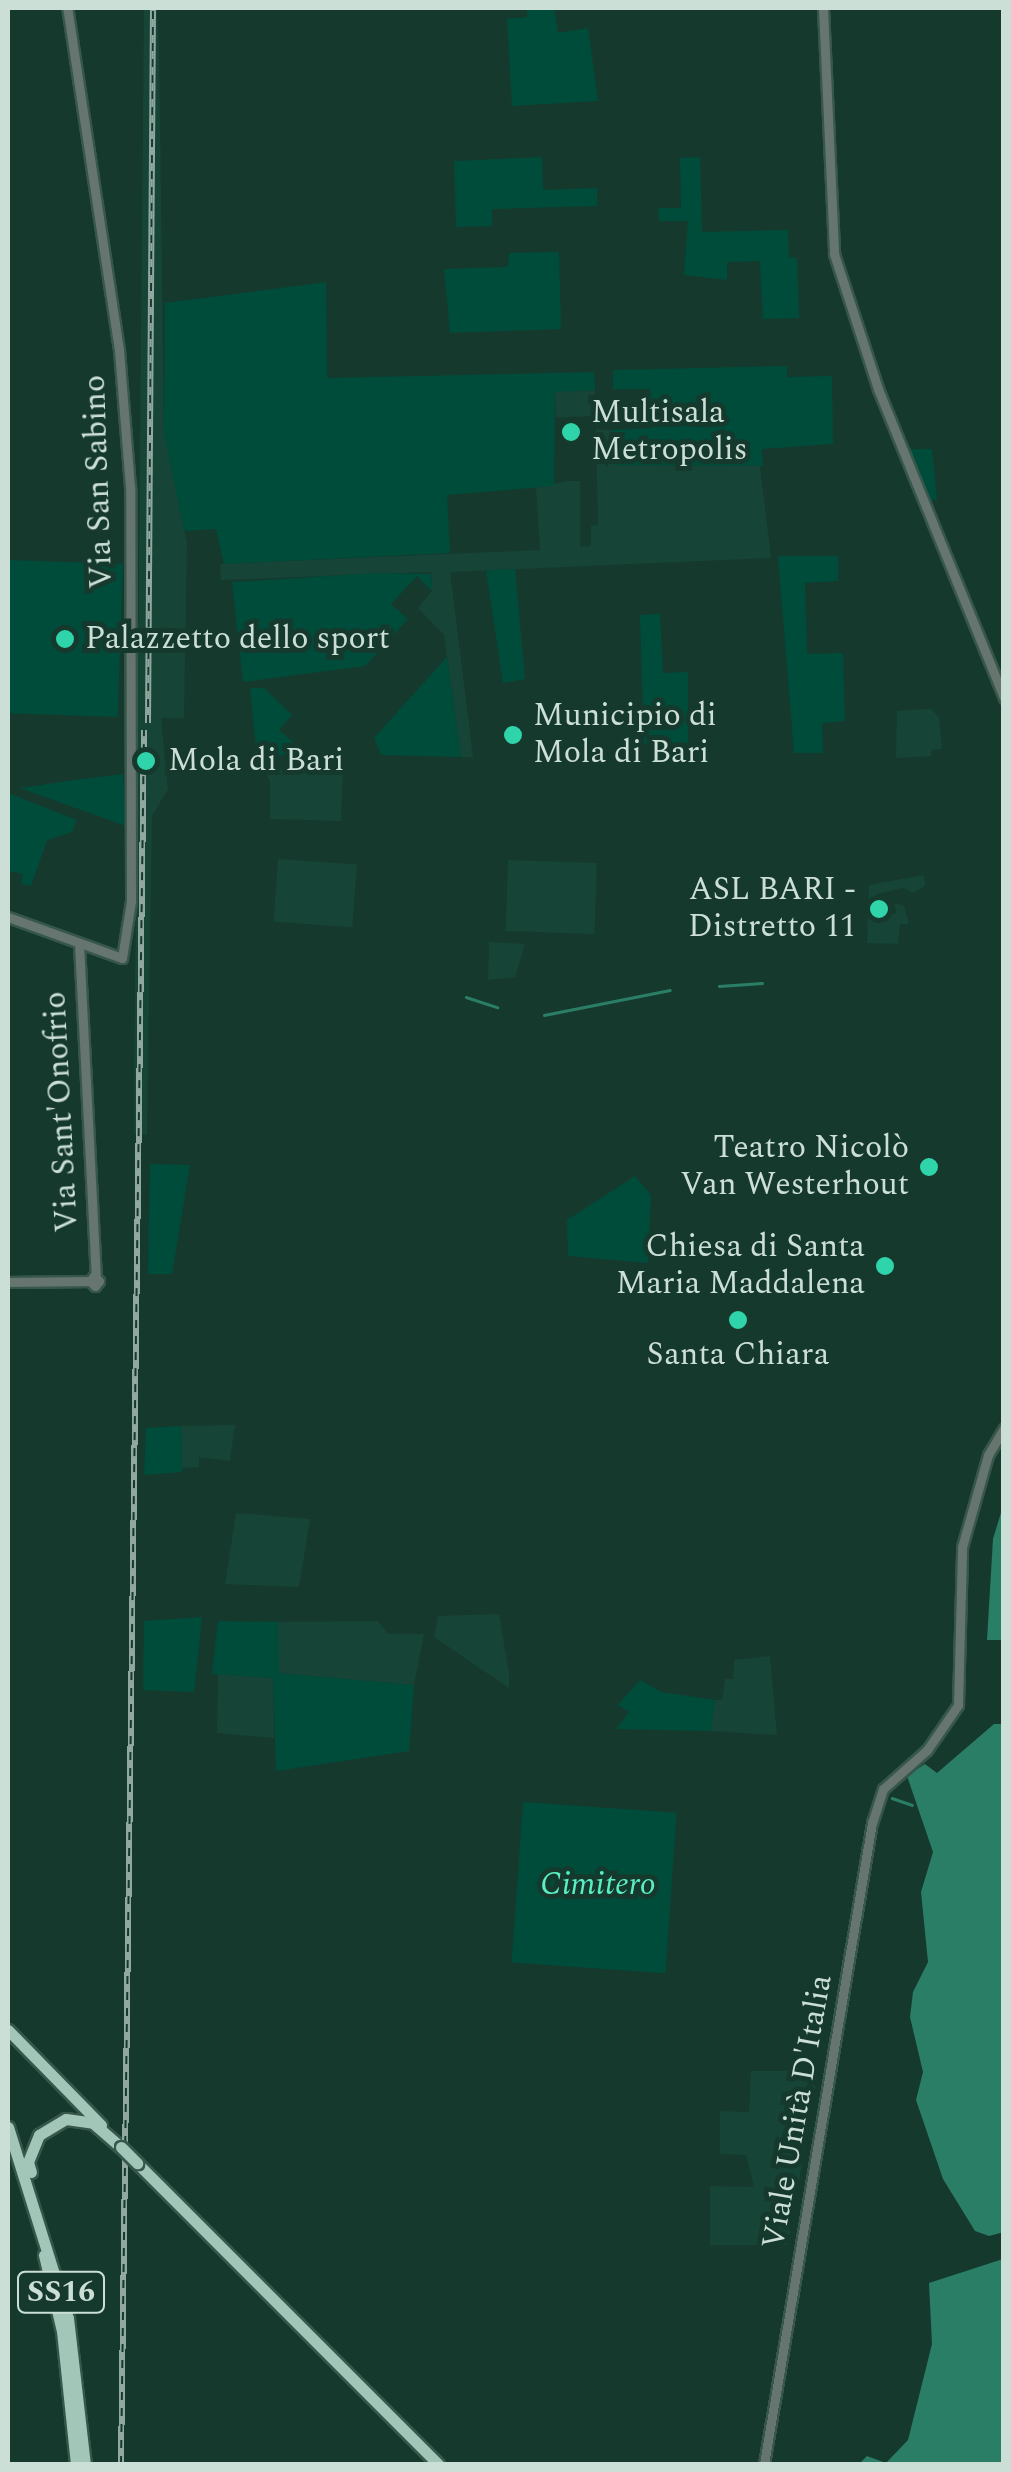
<!DOCTYPE html>
<meta charset="utf-8">
<style>
body{margin:0}
#map{position:relative;width:1011px;height:2472px;overflow:hidden;background:#16392e;font-family:Spectral,serif}
div>[style]{position:absolute}
[style*='--x']{left:calc(var(--x)*1px);top:calc(var(--y)*1px);width:calc(var(--w)*1px);rotate:calc(var(--a)*1deg)}
.built>*{inset:0;background:#164436;transform-origin:0 0}
.green>*{inset:0;background:#004c3a;transform-origin:0 0}
.water>*{inset:0;background:#2a7e66}
.stream>*{height:2.5px;margin:-1.25px;padding:0 1.25px;transform-origin:1.25px;border-radius:1.25px;background:#2a7e66}
.roads{filter:drop-shadow(2px 0 #37574c) drop-shadow(-2px 0 #37574c) drop-shadow(0 2px #37574c) drop-shadow(0 -2px #37574c)}
.tertiary>*{height:9px;margin:-4.5px;padding:0 4.5px;transform-origin:4.5px;border-radius:4.5px;background:#66756f}
.trunk>*{height:11px;margin:-5.5px;padding:0 5.5px;transform-origin:5.5px;border-radius:5.5px;background:#a2c6b8}
.rail>*{height:6px;margin-top:-3px;transform-origin:0;background:repeating-linear-gradient(90deg,#16392e 0 8px,#90a89f 0 16px);box-sizing:border-box;border-block:2px solid #90a89f}
.bridges{filter:drop-shadow(2px 0 #37574c) drop-shadow(-2px 0 #37574c) drop-shadow(0 2px #37574c) drop-shadow(0 -2px #37574c)}
.trunk-bridge>*{height:11px;margin:-5.5px;padding:0 5.5px;transform-origin:5.5px;border-radius:5.5px;background:#a2c6b8}
.dots>*{width:28px;height:28px;translate:-50% -50%;box-sizing:border-box;border:5px solid #16392e;border-radius:50%}
span{translate:-50% -50%;white-space:nowrap;text-align:center;line-height:1.15;-webkit-text-stroke:10px #16392e;paint-order:stroke}
.shield-label span{padding:2px 8px;background:#16392e;border:2px solid;border-radius:8px;-webkit-text-stroke-width:0}
.shield-label{font-size:30px;color:#ccdfd7;font-weight:700}
.poi-label{font-size:32px;color:#ccdfd7}
.left{translate:0 -50%;text-align:left}
.right{translate:-100% -50%;text-align:right}
.street-label{font-size:32px;color:#ccdfd7}
.park-label{font-size:32px;color:#59eec3;font-style:italic}
.frame{position:absolute;inset:0;border:10px solid #ccdfd7;pointer-events:none}
</style>
<div id="map">
<div class="built">
<i style="clip-path:polygon(144px 8px,157px 8px,159px 43px,164px 432px,187px 543px,184px 718px,161px 718px,168px 789px,152px 816px,147px 1135px,134px 1133px,134px 1097px)"></i>
<i style="left:595px;top:390px;width:26px;height:40px;rotate:88deg"></i>
<i style="clip-path:polygon(596px 429px,612px 430px,613px 465px,760px 466px,771px 558px,450px 572px,473px 757px,461px 757px,444px 635px,418px 608px,432px 591px,431px 572px,221px 580px,220px 564px,540px 550px,536px 488px,568px 481px,580px 481px,580px 547px,591px 546px,591px 526px,598px 525px)"></i>
<i style="clip-path:polygon(931px 709px,939px 717px,942px 749px,931px 750px,931px 756px,896px 758px,897px 711px)"></i>
<i style="clip-path:polygon(262px 769px,343px 770px,341px 821px,270px 819px,270px 781px)"></i>
<i style="left:278px;top:859px;width:79px;height:63px;rotate:4deg"></i>
<i style="left:508px;top:860px;width:89px;height:71px;rotate:2deg"></i>
<i style="clip-path:polygon(924px 875px,925px 886px,913px 893px,903px 888px,877px 894px,878px 906px,889px 907px,883px 914px,897px 914px,894px 903px,904px 906px,909px 924px,900px 924px,898px 944px,867px 943px,869px 885px)"></i>
<i style="clip-path:polygon(489px 942px,525px 944px,515px 977px,488px 980px)"></i>
<i style="clip-path:polygon(235px 1425px,230px 1461px,199px 1457px,199px 1467px,182px 1468px,181px 1426px)"></i>
<i style="clip-path:polygon(236px 1513px,310px 1519px,299px 1587px,225px 1584px)"></i>
<i style="clip-path:polygon(499px 1614px,509px 1674px,509px 1688px,434px 1637px,438px 1616px)"></i>
<i style="clip-path:polygon(378px 1621px,388px 1634px,424px 1634px,414px 1685px,278px 1673px,278px 1622px)"></i>
<i style="clip-path:polygon(770px 1656px,777px 1735px,711px 1731px,715px 1700px,722px 1700px,725px 1679px,733px 1679px,734px 1660px)"></i>
<i style="clip-path:polygon(218px 1674px,273px 1678px,274px 1738px,217px 1733px)"></i>
<i style="clip-path:polygon(751px 2071px,814px 2071px,817px 2077px,788px 2245px,710px 2245px,710px 2186px,754px 2187px,746px 2155px,720px 2154px,720px 2111px,749px 2112px)"></i>
</div>
<div class="green">
<i style="clip-path:polygon(527px 8px,554px 8px,558px 33px,588px 28px,598px 101px,512px 106px,507px 19px,527px 17px)"></i>
<i style="clip-path:polygon(542px 157px,543px 190px,597px 188px,597px 206px,492px 209px,492px 226px,456px 227px,454px 161px)"></i>
<i style="clip-path:polygon(700px 157px,702px 232px,788px 230px,789px 257px,797px 258px,799px 318px,763px 319px,760px 261px,727px 262px,727px 280px,684px 275px,688px 221px,659px 221px,658px 208px,681px 208px,680px 158px)"></i>
<i style="clip-path:polygon(559px 252px,561px 329px,450px 333px,444px 269px,508px 267px,509px 253px)"></i>
<i style="clip-path:polygon(326px 282px,327px 378px,594px 372px,595px 390px,555px 392px,554px 486px,447px 495px,450px 553px,224px 564px,216px 529px,184px 531px,164px 432px,165px 303px)"></i>
<i style="clip-path:polygon(787px 366px,787px 377px,832px 376px,833px 444px,762px 449px,763px 466px,613px 465px,612px 430px,651px 428px,650px 389px,613px 389px,613px 370px)"></i>
<i style="clip-path:polygon(909px 449px,932px 449px,937px 499px,929px 502px)"></i>
<i style="clip-path:polygon(778px 556px,838px 556px,838px 581px,805px 583px,807px 654px,843px 653px,845px 721px,822px 723px,823px 753px,794px 753px)"></i>
<i style="left:8px;top:560px;width:115px;height:153px;rotate:2deg"></i>
<i style="clip-path:polygon(515px 569px,525px 679px,503px 683px,486px 570px)"></i>
<i style="clip-path:polygon(376px 573px,431px 574px,432px 591px,417px 576px,391px 604px,408px 619px,365px 666px,243px 682px,232px 582px)"></i>
<i style="clip-path:polygon(660px 614px,663px 673px,688px 672px,688px 743px,644px 744px,640px 615px)"></i>
<i style="clip-path:polygon(447px 657px,461px 757px,381px 755px,374px 738px)"></i>
<i style="clip-path:polygon(250px 688px,264px 688px,292px 715px,279px 730px,296px 745px,288px 755px,269px 756px,256px 747px)"></i>
<i style="clip-path:polygon(123px 774px,126px 826px,20px 788px,75px 780px)"></i>
<i style="clip-path:polygon(8px 793px,77px 820px,72px 832px,47px 840px,31px 886px,21px 883px,23px 874px,8px 871px)"></i>
<i style="clip-path:polygon(150px 1164px,190px 1165px,172px 1274px,148px 1274px)"></i>
<i style="clip-path:polygon(635px 1176px,651px 1195px,648px 1263px,568px 1256px,567px 1220px)"></i>
<i style="clip-path:polygon(181px 1426px,182px 1472px,144px 1475px,146px 1428px)"></i>
<i style="clip-path:polygon(202px 1617px,194px 1692px,143px 1690px,144px 1621px)"></i>
<i style="clip-path:polygon(218px 1621px,278px 1622px,279px 1673px,414px 1685px,409px 1751px,276px 1771px,273px 1678px,212px 1674px)"></i>
<i style="clip-path:polygon(640px 1680px,661px 1692px,715px 1700px,711px 1731px,616px 1729px,629px 1712px,618px 1705px)"></i>
<i style="left:523px;top:1802px;width:154px;height:161px;rotate:4deg"></i>
</div>
<div class="water">
<i style="clip-path:polygon(1003px 1506px,1003px 1640px,987px 1640px,993px 1539px)"></i>
<i style="clip-path:polygon(994px 1724px,1004px 1724px,1004px 2232px,989px 2236px,975px 2231px,943px 2179px,916px 2100px,923px 2072px,910px 2017px,913px 1992px,928px 1962px,921px 1892px,933px 1852px,907px 1776px,925px 1764px,937px 1773px)"></i>
<i style="clip-path:polygon(1003px 2259px,1003px 2464px,859px 2464px,867px 2456px,886px 2463px,908px 2440px,932px 2344px,929px 2283px)"></i>
</div>
<div class="stream">
<i style="--x:719;--y:986;--w:43;--a:-4"></i>
<i style="--x:466;--y:997;--w:33;--a:18"></i>
<i style="--x:544;--y:1015;--w:128;--a:-11.2"></i>
<i style="--x:892;--y:1798;--w:21;--a:19"></i>
</div>
<div class="roads">
<div class="tertiary">
<i style="--x:823;--y:8;--w:246;--a:87.4"></i>
<i style="--x:834;--y:254;--w:142;--a:71.9"></i>
<i style="--x:878;--y:389;--w:334;--a:67.8"></i>
<i style="--x:8;--y:917;--w:121;--a:19.8"></i>
<i style="--x:122;--y:958;--w:58;--a:-81"></i>
<i style="--x:131;--y:901;--w:414;--a:-90.1"></i>
<i style="--x:130;--y:487;--w:137;--a:-94.6"></i>
<i style="--x:119;--y:350;--w:346;--a:-98.6"></i>
<i style="--x:79;--y:944;--w:332;--a:87.1"></i>
<i style="--x:94;--y:1276;--w:7;--a:45"></i>
<i style="--x:99;--y:1281;--w:6;--a:129"></i>
<i style="--x:95;--y:1286;--w:7;--a:-135"></i>
<i style="--x:90;--y:1281;--w:6;--a:-51"></i>
<i style="--x:8;--y:1282;--w:82;--a:-0.7"></i>
<i style="--x:764;--y:2464;--w:650;--a:-80.44"></i>
<i style="--x:872;--y:1823;--w:36;--a:-72"></i>
<i style="--x:883;--y:1789;--w:59;--a:-41.6"></i>
<i style="--x:927;--y:1750;--w:55;--a:-55.4"></i>
<i style="--x:958;--y:1705;--w:158;--a:-88.5"></i>
<i style="--x:962;--y:1547;--w:96;--a:-74.2"></i>
<i style="--x:988;--y:1455;--w:31;--a:-59"></i>
</div>
<div class="trunk">
<i style="--x:8;--y:2030;--w:133;--a:45.6"></i>
<i style="--x:8;--y:2127;--w:200;--a:72.6"></i>
<i style="--x:68;--y:2318;--w:147;--a:83.4"></i>
<i style="--x:137;--y:2163;--w:426;--a:45"></i>
<i style="--x:31;--y:2172;--w:10;--a:-107"></i>
<i style="--x:28;--y:2162;--w:29;--a:-68"></i>
<i style="--x:39;--y:2135;--w:31;--a:-31"></i>
<i style="--x:66;--y:2119;--w:27;--a:8"></i>
<i style="--x:93;--y:2123;--w:37;--a:41"></i>
<i style="--x:44;--y:2255;--w:78;--a:76.7"></i>
<i style="--x:62;--y:2331;--w:134;--a:84"></i>
</div>
</div>
<div class="rail">
<i style="--x:148;--y:723;--w:715;--a:-89.6"></i>
<i style="--x:121;--y:2464;--w:1734;--a:-89.24"></i>
</div>
<div class="bridges">
<div class="trunk-bridge">
<i style="--x:121;--y:2147;--w:23;--a:45"></i>
</div>
</div>
<div class="dots">
<i style="left:571px;top:432px;background:#30d4aa"></i>
<i style="left:65px;top:639px;background:#30d4aa"></i>
<i style="left:513px;top:735px;background:#30d4aa"></i>
<i style="left:146px;top:761px;background:#30d4aa"></i>
<i style="left:879px;top:909px;background:#30d4aa"></i>
<i style="left:929px;top:1167px;background:#30d4aa"></i>
<i style="left:885px;top:1266px;background:#30d4aa"></i>
<i style="left:738px;top:1320px;background:#30d4aa"></i>
</div>
<div class="shield-label">
<span style="left:61px;top:2292px">SS16</span>
</div>
<div class="poi-label">
<span class="left" style="left:591px;top:432px">Multisala<br>Metropolis</span>
<span class="left" style="left:85px;top:639px">Palazzetto dello sport</span>
<span class="left" style="left:533px;top:735px">Municipio di<br>Mola di Bari</span>
<span class="left" style="left:168px;top:761px">Mola di Bari</span>
<span class="right" style="left:856px;top:909px">ASL BARI -<br>Distretto 11</span>
<span class="right" style="left:909px;top:1167px">Teatro Nicolò<br>Van Westerhout</span>
<span class="right" style="left:865px;top:1266px">Chiesa di Santa<br>Maria Maddalena</span>
<span style="left:738px;top:1355px">Santa Chiara</span>
</div>
<div class="street-label">
<span style="left:99px;top:482px;rotate:-92deg">Via San Sabino</span>
<span style="left:62px;top:1112px;rotate:-93deg">Via Sant'Onofrio</span>
<span style="left:798px;top:2112px;rotate:-80deg">Viale Unità D'Italia</span>
</div>
<div class="park-label">
<span style="left:598px;top:1885px">Cimitero</span>
</div>
<div class="frame"></div>
</div>
